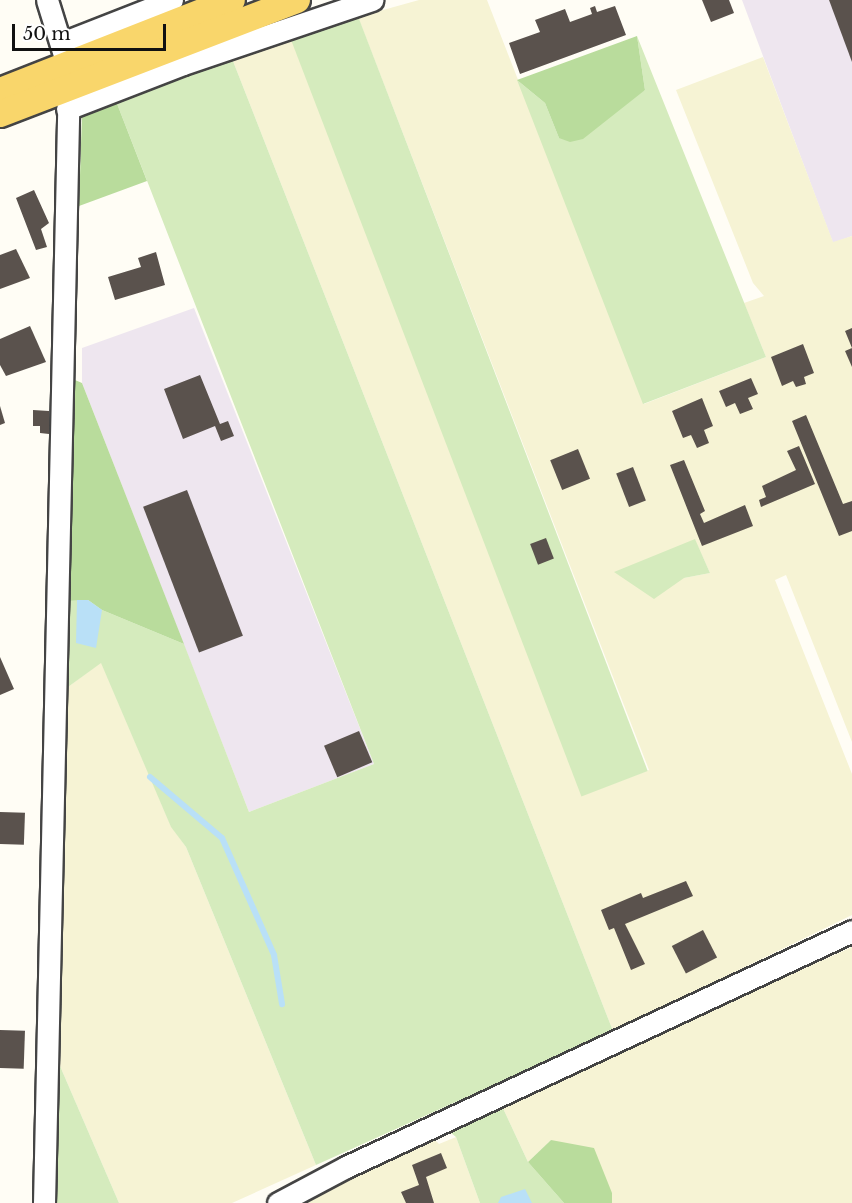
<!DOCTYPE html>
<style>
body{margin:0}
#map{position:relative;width:852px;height:1203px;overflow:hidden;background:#fffdf5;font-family:"Libre Baskerville",serif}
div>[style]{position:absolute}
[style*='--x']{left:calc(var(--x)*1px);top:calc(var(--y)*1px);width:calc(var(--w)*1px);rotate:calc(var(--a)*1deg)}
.industrial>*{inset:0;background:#eee6ef}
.farmland>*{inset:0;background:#f6f3d4}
.green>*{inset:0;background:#d5ebbd;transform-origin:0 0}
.forest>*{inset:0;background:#b9dc9c}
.water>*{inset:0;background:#b9e0f7}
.stream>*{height:6px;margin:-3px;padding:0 3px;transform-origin:3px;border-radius:3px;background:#b9e0f7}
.building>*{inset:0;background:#5a524d;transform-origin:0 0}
.roads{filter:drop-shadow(2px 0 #444) drop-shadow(-2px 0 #444) drop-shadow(0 2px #444) drop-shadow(0 -2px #444)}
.minor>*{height:21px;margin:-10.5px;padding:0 10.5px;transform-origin:10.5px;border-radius:10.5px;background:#fff}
.major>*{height:26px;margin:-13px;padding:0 13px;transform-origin:13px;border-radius:13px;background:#f9d66b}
span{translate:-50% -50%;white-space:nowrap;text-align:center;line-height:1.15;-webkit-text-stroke:6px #fff;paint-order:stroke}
.scale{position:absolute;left:12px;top:24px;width:154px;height:27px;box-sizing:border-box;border:3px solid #111;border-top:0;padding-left:8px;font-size:18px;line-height:21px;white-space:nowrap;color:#111;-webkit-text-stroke:4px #fff;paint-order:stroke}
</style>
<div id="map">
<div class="industrial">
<i style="clip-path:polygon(742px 0,852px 0,852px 236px,833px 243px)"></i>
<i style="clip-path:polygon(194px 308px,374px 764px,249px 812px,82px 383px,82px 348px)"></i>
</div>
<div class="farmland">
<i style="clip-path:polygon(evenodd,419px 0,487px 0,644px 404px,766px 357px,744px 303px,764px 296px,753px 283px,676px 90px,763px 57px,833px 242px,852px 236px,852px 742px,786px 575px,775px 580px,852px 774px,852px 915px,613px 1031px,231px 56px,289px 33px,586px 794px,649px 770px,358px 17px,419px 0,695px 540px,710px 573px,684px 578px,695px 540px)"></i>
<i style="clip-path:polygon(101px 662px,171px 826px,186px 847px,316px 1165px,232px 1203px,119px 1203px,60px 1066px,68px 687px)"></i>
<i style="clip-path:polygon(852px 947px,852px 1203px,612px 1203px,612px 1193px,551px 1140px,528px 1162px,501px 1104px)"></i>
<i style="clip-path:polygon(456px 1137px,480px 1203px,301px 1203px,435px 1140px,439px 1144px)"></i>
</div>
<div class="green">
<i style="left:356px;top:11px;width:814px;height:71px;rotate:69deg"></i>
<i style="clip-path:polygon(637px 36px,766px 357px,643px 404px,517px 80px,545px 103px,559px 138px,645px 90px)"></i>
<i style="clip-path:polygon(231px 56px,613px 1031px,316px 1165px,186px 847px,171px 827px,101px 663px,68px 687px,68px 601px,88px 600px,102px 610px,184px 644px,249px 812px,374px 764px,116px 101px)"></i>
<i style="clip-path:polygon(695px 539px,710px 573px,684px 578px,654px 599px,614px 572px)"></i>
<i style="clip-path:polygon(60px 1066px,119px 1203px,51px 1203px)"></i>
<i style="clip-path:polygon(501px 1104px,528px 1162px,564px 1203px,480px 1203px,456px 1137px,445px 1128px)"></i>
</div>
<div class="forest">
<i style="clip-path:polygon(637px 36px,645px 90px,583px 139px,570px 142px,559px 138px,545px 103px,517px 80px)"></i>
<i style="clip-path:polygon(116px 101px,147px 181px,79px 206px,82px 114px)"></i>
<i style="clip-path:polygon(75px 380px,82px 383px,184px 644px,102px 610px,88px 600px,68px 601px)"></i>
<i style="clip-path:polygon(551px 1140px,594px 1148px,612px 1193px,612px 1203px,564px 1203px,528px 1162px)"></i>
</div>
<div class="water">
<i style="clip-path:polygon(77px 600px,88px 600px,102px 610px,96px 648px,76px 643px)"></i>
<i style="clip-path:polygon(525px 1189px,532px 1203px,498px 1203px,501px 1197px)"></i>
</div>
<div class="stream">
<i style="--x:150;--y:777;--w:94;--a:40.3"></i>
<i style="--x:222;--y:838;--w:128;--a:66"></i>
<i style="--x:274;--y:955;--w:50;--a:80.7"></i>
</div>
<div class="building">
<i style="clip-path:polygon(702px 0,729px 0,734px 13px,711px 22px)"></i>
<i style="clip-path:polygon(829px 0,852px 0,852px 62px)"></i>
<i style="clip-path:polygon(595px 6px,597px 12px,615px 6px,626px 35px,520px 74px,509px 43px,540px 32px,535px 20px,565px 9px,570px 22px,592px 14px,590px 8px)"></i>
<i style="clip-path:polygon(34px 190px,49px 223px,41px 229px,47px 247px,36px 250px,16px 198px)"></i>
<i style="clip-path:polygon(16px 249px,30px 278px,0 289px,0 255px)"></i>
<i style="clip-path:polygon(156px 252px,165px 285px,115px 300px,108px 277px,141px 267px,138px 258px)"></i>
<i style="clip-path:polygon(30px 326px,46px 362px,6px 376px,0 365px,0 339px)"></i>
<i style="clip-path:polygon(852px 328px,852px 367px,845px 351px,852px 348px,845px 331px)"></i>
<i style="clip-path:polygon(803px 344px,814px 373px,804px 377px,806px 384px,796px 387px,793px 381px,782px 386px,771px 357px)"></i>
<i style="clip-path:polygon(200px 375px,220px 424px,228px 421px,234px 436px,221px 441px,215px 426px,183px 439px,164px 389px)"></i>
<i style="clip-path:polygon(751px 378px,758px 394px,748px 398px,753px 409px,740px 414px,735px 403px,726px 407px,719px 391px)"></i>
<i style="clip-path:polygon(702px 398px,713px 426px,704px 430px,709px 443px,697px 448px,691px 435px,683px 438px,672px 411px)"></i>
<i style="clip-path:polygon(0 406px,5px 423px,0 425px)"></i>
<i style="clip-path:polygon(33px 410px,49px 411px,49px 434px,40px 433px,40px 426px,33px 426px)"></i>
<i style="clip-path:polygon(806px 415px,843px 504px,852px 501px,852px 531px,839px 536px,792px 421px)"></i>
<i style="clip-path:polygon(799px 446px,815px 484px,761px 507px,759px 500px,766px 497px,762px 486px,796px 470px,787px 451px)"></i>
<i style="left:578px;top:449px;width:32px;height:30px;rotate:68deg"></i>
<i style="clip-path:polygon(684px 460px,705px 511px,700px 514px,704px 523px,745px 505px,753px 526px,702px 546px,670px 465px)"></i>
<i style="left:633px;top:467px;width:36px;height:18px;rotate:69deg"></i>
<i style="left:187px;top:490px;width:156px;height:47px;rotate:69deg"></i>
<i style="left:546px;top:538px;width:22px;height:17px;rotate:69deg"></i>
<i style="clip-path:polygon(0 657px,14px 689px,0 695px)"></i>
<i style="left:359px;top:731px;width:34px;height:38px;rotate:67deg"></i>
<i style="left:0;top:812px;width:25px;height:32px;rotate:2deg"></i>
<i style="clip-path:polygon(686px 881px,693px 896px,625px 924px,645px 964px,631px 970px,614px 928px,609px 930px,601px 910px,641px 893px,643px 898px)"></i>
<i style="left:703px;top:930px;width:31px;height:35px;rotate:63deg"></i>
<i style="left:0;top:1030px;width:25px;height:38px;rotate:2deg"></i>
<i style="clip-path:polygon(441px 1153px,447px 1168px,426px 1177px,434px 1203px,406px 1203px,401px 1192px,419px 1185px,412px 1165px)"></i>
</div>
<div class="roads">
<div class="minor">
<i style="--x:62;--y:43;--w:118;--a:-21.4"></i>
<i style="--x:67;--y:109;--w:124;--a:-21.2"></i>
<i style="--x:183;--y:64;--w:200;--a:-18.7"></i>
<i style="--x:44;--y:1203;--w:1132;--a:-88.73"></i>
<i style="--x:69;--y:71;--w:74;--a:-107.2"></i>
<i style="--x:278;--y:1203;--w:77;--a:-27.9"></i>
<i style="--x:346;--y:1167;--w:558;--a:-25"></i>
</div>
<div class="major">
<i style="--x:0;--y:91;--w:249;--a:-21.4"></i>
<i style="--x:0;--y:114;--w:318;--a:-21"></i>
</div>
</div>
<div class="scale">50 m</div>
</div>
